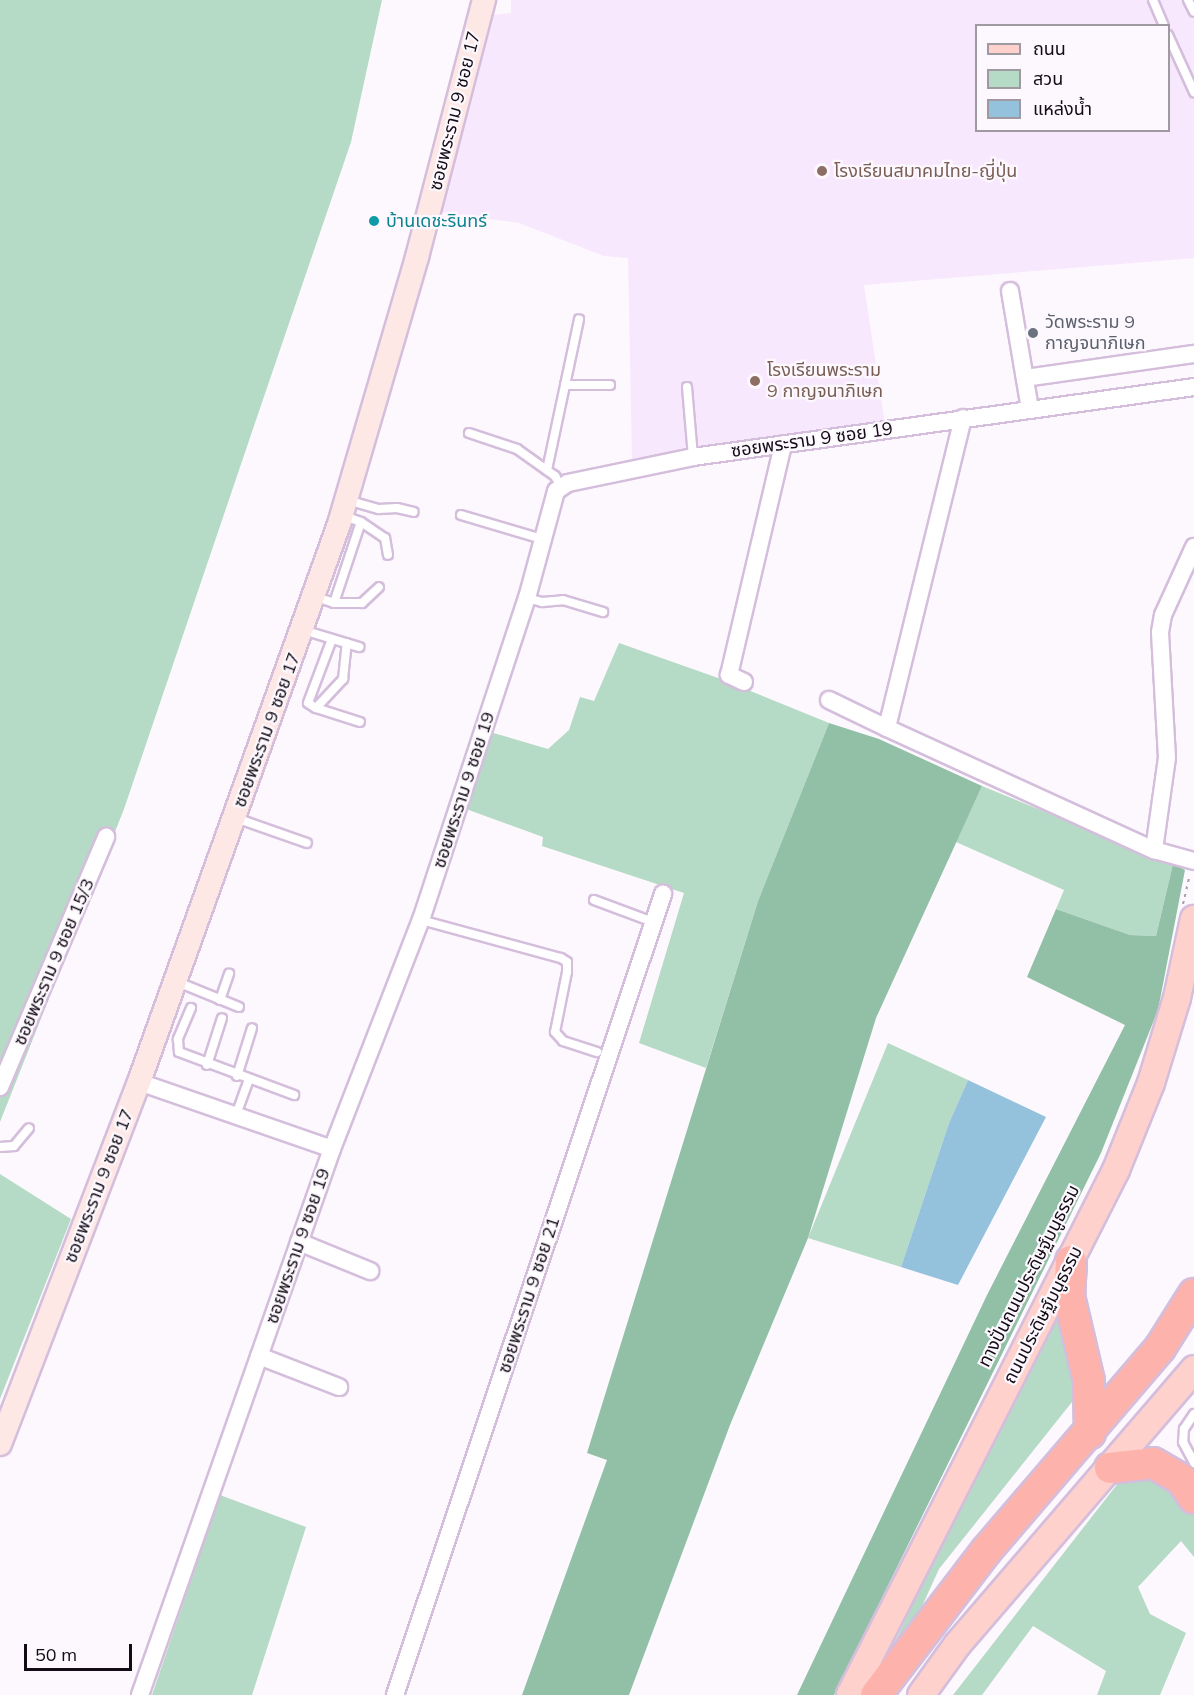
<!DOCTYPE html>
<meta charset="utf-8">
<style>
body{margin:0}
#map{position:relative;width:1194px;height:1695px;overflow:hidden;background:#fdf8fe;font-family:Mulish,"Noto Sans Thai",sans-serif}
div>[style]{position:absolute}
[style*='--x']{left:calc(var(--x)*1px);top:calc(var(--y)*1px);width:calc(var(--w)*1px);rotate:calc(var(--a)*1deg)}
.built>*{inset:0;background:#f8e8fe}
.green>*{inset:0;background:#b5dac5}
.forest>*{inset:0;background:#91c0a6}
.water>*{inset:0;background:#94c1dc}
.path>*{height:2px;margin-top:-1px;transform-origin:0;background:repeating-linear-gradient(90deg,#a7a2a9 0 3px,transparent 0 7.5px)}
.roads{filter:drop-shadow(2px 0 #d4bedc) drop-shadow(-2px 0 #d4bedc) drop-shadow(0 2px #d4bedc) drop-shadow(0 -2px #d4bedc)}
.lane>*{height:8px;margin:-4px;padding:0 4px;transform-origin:4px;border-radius:4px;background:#fff}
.street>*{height:16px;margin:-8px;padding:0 8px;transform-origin:8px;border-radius:8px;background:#fff}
.secondary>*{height:22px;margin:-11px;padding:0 11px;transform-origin:11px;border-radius:11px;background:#fee8e6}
.primary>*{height:26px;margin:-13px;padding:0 13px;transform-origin:13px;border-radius:13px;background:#fed1cd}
.highway>*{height:30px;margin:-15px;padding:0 15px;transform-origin:15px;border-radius:15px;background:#fdb2ab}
.dots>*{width:16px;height:16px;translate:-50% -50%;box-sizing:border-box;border:3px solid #fdf8fe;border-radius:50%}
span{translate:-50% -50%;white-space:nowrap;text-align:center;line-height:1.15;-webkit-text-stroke:4.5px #fdf8fe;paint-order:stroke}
.street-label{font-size:18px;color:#130c16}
.education-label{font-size:18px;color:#785e54}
.left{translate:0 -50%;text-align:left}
.culture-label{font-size:18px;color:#0d838f}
.worship-label{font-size:18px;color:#5b616d}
.legend{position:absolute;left:975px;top:24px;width:195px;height:108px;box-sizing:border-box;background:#fdf8fe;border:2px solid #9f9aa1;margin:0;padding:8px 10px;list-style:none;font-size:18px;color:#130c16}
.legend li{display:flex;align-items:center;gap:12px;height:30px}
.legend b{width:30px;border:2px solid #9f9aa1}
.scale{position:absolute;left:24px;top:1644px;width:108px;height:27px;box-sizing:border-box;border:3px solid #130c16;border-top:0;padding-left:8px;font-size:18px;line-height:21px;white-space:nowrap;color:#130c16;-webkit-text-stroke:4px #fdf8fe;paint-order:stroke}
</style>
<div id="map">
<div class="built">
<i style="clip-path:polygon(evenodd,511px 0,1194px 0,1194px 258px,864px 285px,885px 424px,632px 462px,628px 258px,604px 256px,519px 223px,440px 212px,492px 15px,511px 13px,511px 0,976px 26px,1168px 26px,1168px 130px,976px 130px,976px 26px)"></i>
</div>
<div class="green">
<i style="clip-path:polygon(0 0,382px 0,351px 142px,257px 417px,124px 809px,0 1122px)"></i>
<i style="clip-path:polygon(619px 643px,721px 679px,829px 723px,758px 901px,706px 1068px,639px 1043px,684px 893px,542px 846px,543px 837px,466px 809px,490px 732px,548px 749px,569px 730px,580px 697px,594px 701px)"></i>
<i style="clip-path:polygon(982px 786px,1173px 864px,1156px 936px,1130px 935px,1056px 909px,1064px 890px,956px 842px)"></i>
<i style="clip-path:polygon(888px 1043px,968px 1080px,949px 1123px,901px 1267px,808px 1238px)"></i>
<i style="clip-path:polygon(0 1174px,71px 1219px,0 1399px)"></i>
<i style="clip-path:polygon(1058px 1305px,1081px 1379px,1072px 1402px,939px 1569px,919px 1613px,887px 1658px)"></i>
<i style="clip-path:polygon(1160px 1475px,1194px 1511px,1194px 1557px,1181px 1541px,1138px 1587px,1150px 1614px,1186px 1633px,1160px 1695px,1097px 1695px,1106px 1671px,1033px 1626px,982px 1695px,953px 1695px,1122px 1478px)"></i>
<i style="clip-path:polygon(220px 1495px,306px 1527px,252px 1695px,152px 1695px)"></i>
</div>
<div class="forest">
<i style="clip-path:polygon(829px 723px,879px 739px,982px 786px,876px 1018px,808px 1238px,730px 1425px,629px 1695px,522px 1695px,607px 1460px,587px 1453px,758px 901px)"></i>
<i style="clip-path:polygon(1173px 864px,1185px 870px,1158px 1010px,1101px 1153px,834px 1695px,797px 1695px,987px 1295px,1125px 1025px,1027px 977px,1056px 909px,1130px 935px,1156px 936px)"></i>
</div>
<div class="water">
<i style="clip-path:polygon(968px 1080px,1046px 1117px,958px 1285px,901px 1267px,949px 1123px)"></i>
</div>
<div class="path">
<i style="--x:1183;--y:904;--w:28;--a:-77"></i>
</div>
<div class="roads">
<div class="lane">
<i style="--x:1153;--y:0;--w:28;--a:67"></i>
<i style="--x:1188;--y:0;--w:13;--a:63"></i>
<i style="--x:1168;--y:35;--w:63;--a:65.5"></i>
<i style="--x:565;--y:385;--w:45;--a:0"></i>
<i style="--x:687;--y:387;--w:70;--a:85.1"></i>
<i style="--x:469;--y:433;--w:51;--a:18.4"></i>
<i style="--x:517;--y:449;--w:47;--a:35.4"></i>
<i style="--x:555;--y:476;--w:10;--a:61"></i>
<i style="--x:547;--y:470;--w:154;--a:-78"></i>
<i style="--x:347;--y:500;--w:33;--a:16"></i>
<i style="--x:379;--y:509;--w:18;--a:-3"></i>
<i style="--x:397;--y:508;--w:17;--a:13"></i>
<i style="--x:461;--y:515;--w:84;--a:16.5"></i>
<i style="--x:361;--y:522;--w:29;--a:34"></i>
<i style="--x:385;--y:538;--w:17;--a:80"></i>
<i style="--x:316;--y:597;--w:19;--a:18"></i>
<i style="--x:334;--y:603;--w:85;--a:-71.6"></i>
<i style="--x:361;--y:522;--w:20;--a:-160"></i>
<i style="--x:527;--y:598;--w:16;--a:15"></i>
<i style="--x:542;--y:602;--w:21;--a:-5"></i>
<i style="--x:563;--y:600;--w:42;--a:16.7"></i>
<i style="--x:334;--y:603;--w:28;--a:0"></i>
<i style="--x:362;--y:603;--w:23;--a:-43"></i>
<i style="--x:303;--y:630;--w:59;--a:16.9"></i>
<i style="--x:332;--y:639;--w:68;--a:110.6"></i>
<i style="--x:308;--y:703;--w:9;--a:32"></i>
<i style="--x:316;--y:708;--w:40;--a:-47"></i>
<i style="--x:343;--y:679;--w:36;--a:-84"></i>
<i style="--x:316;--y:708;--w:46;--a:17.7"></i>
<i style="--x:236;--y:818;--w:75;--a:19.4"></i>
<i style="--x:594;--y:900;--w:63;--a:20.4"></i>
<i style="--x:421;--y:920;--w:145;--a:15.2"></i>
<i style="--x:561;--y:958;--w:7;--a:34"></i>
<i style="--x:567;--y:962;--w:10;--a:90"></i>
<i style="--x:567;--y:972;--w:61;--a:101.3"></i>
<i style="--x:555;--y:1032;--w:12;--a:48"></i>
<i style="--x:563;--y:1041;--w:36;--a:18"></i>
<i style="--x:175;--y:981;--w:69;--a:22.1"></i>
<i style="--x:220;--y:1000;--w:28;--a:-71"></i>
<i style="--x:191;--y:1008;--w:34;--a:113"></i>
<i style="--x:178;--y:1039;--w:13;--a:86"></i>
<i style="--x:179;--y:1052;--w:123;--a:20.5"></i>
<i style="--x:207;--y:1065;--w:49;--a:-72.3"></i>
<i style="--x:237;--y:1076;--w:50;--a:-72.6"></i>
<i style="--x:236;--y:1115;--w:37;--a:-70"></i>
<i style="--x:0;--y:1147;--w:14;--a:-4"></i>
<i style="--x:14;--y:1146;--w:23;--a:-50"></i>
<i style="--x:1194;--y:1414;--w:18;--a:124"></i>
<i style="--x:1184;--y:1429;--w:13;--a:94"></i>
<i style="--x:1183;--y:1442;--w:24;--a:62"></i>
</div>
<div class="street">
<i style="--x:1010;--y:291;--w:120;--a:80.4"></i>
<i style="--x:1025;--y:378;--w:171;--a:-8.1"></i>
<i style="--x:963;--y:418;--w:319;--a:103.8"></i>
<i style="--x:887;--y:728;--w:294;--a:24.6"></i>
<i style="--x:1154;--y:850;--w:41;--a:15.4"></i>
<i style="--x:744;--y:682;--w:17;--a:-155"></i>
<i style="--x:729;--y:675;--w:237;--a:-76.8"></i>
<i style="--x:829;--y:700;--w:64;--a:25.8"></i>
<i style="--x:1154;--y:850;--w:93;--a:-82"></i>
<i style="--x:1167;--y:758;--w:126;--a:-93.2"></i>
<i style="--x:1160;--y:632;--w:17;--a:-80"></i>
<i style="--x:1163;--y:615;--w:75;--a:-65.5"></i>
<i style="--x:139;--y:1082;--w:204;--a:19.1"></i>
<i style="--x:0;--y:1087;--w:272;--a:-67"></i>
<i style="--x:299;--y:1242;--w:77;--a:22.2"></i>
<i style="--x:259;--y:1356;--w:86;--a:21.2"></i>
<i style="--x:140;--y:1695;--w:579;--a:-70.63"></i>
<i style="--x:332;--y:1149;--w:246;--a:-68.8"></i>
<i style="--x:421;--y:920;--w:339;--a:-71.8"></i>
<i style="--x:527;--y:598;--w:111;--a:-74.8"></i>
<i style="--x:556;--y:491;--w:14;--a:-34"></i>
<i style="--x:568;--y:483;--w:128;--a:-11.7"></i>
<i style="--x:693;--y:457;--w:506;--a:-7.95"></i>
<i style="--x:395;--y:1695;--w:845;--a:-71.5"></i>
</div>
<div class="secondary">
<i style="--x:0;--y:1444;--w:388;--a:-69"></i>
<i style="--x:139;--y:1082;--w:593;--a:-70.28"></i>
<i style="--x:339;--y:524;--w:278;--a:-73.7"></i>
<i style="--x:417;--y:257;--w:266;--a:-75.4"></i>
</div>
<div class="primary">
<i style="--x:850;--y:1695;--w:589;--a:-63.13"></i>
<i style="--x:1116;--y:1170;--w:94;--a:-68.1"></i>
<i style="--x:1151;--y:1083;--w:89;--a:-73"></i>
<i style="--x:1177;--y:998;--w:81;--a:-77.9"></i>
<i style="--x:921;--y:1695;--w:62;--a:-54.2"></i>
<i style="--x:957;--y:1645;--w:364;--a:-49.3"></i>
</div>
<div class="highway">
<i style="--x:1071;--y:1261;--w:35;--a:93"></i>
<i style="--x:1069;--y:1296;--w:87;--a:76.8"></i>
<i style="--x:1089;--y:1381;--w:52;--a:88.9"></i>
<i style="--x:1110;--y:1468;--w:43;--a:-6.6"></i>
<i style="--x:1153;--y:1463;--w:32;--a:30"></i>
<i style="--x:1181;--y:1479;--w:23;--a:56"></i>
<i style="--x:876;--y:1695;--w:181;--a:-52.6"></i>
<i style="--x:986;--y:1551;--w:267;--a:-49.4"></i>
<i style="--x:1160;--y:1348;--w:64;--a:-57.8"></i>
</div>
</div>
<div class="dots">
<i style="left:822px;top:171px;background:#8d6e63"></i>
<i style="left:374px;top:221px;background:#0f9aa8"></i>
<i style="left:1033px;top:333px;background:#6b7280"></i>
<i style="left:755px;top:381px;background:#8d6e63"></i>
</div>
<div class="street-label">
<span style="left:455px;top:111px;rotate:-76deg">ซอยพระราม 9 ซอย 17</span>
<span style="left:812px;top:440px;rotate:-8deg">ซอยพระราม 9 ซอย 19</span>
<span style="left:267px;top:730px;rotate:-70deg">ซอยพระราม 9 ซอย 17</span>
<span style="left:464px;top:790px;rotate:-72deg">ซอยพระราม 9 ซอย 19</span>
<span style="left:54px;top:962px;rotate:-67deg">ซอยพระราม 9 ซอย 15/3</span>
<span style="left:99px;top:1186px;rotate:-69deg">ซอยพระราม 9 ซอย 17</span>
<span style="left:298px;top:1246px;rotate:-71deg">ซอยพระราม 9 ซอย 19</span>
<span style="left:1029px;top:1276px;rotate:-63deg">ทางปั่นถนนประดิษฐ์มนูธรรม</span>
<span style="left:529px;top:1295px;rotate:-72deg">ซอยพระราม 9 ซอย 21</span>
<span style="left:1043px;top:1315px;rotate:-63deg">ถนนประดิษฐ์มนูธรรม</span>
</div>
<div class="education-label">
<span class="left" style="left:834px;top:171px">โรงเรียนสมาคมไทย-ญี่ปุ่น</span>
<span class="left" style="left:767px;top:381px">โรงเรียนพระราม<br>9 กาญจนาภิเษก</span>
</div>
<div class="culture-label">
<span class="left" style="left:386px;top:221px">บ้านเดชะรินทร์</span>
</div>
<div class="worship-label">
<span class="left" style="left:1045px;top:333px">วัดพระราม 9<br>กาญจนาภิเษก</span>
</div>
<ul class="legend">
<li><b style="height:8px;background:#fed1cd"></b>ถนน</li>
<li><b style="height:16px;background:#b5dac5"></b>สวน</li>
<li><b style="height:16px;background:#94c1dc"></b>แหล่งน้ำ</li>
</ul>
<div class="scale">50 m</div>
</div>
